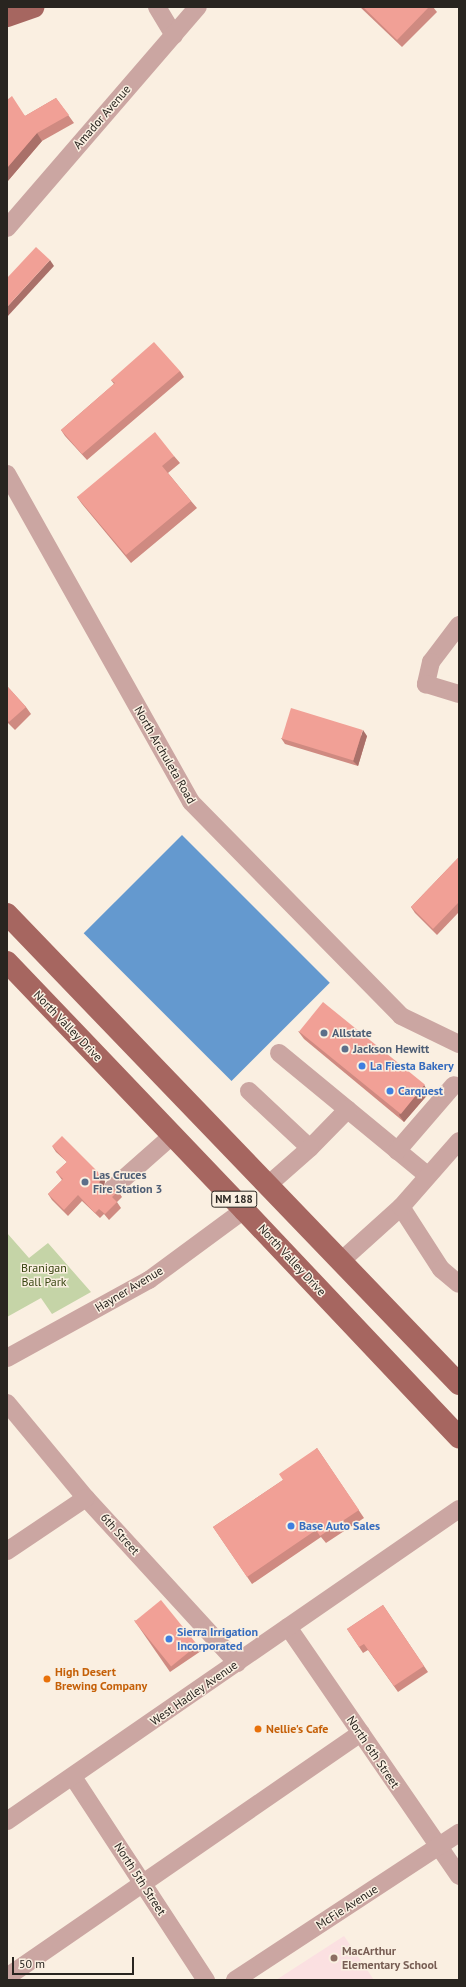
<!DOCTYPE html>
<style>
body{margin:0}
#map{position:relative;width:466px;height:1987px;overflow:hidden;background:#faefe1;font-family:"PT Sans",sans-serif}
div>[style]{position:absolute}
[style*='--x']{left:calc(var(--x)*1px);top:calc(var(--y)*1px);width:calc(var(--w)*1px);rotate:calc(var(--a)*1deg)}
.education>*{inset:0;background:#fbe0e1}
.green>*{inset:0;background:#c5d4a7}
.water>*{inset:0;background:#6499cf;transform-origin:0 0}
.minor>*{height:18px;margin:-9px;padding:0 9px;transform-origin:9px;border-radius:9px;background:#cba6a2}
.major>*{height:22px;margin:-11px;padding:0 11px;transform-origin:11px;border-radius:11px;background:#a66660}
.wall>*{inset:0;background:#cf8a81}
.shaded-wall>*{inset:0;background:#a97069}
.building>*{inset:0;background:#f1a096;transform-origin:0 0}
.dots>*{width:11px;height:11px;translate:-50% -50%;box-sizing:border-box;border:2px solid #faefe1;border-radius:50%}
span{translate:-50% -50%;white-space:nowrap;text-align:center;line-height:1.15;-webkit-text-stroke:3px #faefe1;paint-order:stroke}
.shield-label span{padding:1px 3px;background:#faefe1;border:1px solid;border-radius:3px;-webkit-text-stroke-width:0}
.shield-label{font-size:11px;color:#292520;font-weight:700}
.street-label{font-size:12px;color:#292520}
.service-label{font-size:12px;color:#4e5e75;font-weight:700}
.left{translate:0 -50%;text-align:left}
.shop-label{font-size:12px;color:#366cbe;font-weight:700}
.park-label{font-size:12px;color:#394612}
.food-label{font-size:12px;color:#c56008;font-weight:700}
.education-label{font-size:12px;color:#785e54;font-weight:700}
.frame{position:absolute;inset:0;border:8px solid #292520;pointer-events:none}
.scale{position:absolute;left:12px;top:1957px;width:122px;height:18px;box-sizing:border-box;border:2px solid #292520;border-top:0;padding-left:5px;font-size:12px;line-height:14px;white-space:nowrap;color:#292520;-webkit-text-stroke:3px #faefe1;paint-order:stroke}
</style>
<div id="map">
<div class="education">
<i style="clip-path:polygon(344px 1936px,374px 1980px,276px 1980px)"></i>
</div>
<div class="green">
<i style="clip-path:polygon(7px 1233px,29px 1258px,48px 1243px,91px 1292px,52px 1314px,41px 1298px,7px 1317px)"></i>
</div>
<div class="water">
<i style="left:182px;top:835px;width:209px;height:139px;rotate:45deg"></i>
</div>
<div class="minor">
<i style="--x:157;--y:7;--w:33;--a:59"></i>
<i style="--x:7;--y:228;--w:292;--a:-49.2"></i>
<i style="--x:7;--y:474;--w:376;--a:60.7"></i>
<i style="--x:191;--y:802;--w:300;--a:45.5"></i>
<i style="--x:401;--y:1016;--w:64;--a:25.8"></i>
<i style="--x:459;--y:625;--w:46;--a:127.1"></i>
<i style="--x:431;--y:662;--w:23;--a:103"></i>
<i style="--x:426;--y:684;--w:34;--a:17"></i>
<i style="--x:279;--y:1053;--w:193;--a:39.5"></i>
<i style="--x:249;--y:1091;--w:83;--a:43.1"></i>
<i style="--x:310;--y:1148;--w:54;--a:-45.7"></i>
<i style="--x:397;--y:1151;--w:87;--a:-49.2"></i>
<i style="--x:268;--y:1185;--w:56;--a:-41.4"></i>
<i style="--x:113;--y:1188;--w:80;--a:-41.5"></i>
<i style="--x:401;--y:1207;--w:74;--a:57.2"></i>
<i style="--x:441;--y:1269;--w:23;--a:40"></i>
<i style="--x:341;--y:1261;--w:81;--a:-42"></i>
<i style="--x:401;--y:1207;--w:88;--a:-48.7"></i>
<i style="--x:7;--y:1358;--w:162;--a:-28.8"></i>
<i style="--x:149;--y:1280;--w:118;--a:-36.4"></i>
<i style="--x:7;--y:1403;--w:124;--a:50.3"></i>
<i style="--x:86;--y:1498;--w:224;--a:47.5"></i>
<i style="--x:7;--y:1551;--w:95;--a:-33.9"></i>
<i style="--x:288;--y:1627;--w:302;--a:55.5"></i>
<i style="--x:73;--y:1777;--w:243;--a:56.8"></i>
<i style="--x:7;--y:1821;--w:549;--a:-34.62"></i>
<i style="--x:7;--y:1977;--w:430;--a:-34.6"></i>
<i style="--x:235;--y:1980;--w:268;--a:-33.3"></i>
</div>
<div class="major">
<i style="--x:7;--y:16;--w:28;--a:-19"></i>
<i style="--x:7;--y:914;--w:652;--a:46.12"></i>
<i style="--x:7;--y:962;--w:343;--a:46.3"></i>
<i style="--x:244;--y:1210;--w:313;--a:46.6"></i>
</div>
<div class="wall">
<i style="clip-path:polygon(360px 7px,433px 7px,437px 12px,402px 47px)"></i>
<i style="clip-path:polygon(56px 98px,74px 123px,42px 141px,7px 182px,7px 100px,25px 116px)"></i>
<i style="clip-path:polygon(180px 371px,184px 377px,87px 460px,65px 436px,61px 430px,114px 384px,111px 380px)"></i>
<i style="clip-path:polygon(174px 456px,180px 463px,168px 473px,191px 501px,197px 508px,131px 563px,82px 504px,77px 497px)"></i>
<i style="clip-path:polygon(7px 686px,26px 707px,31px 714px,15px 730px,7px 722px)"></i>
<i style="clip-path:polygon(367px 736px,358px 766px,285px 744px,281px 738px)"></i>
<i style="clip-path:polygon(459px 857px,459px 912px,437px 935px,415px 913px,411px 907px)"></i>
<i style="clip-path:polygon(298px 1031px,424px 1085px,429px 1093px,404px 1122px,304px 1039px)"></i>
<i style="clip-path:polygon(52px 1146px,105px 1181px,103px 1190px,106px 1192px,118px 1191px,122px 1197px,117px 1202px,121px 1208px,109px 1220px,104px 1214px,100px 1218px,82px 1201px,68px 1216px,52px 1200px,48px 1194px,62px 1180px,56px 1172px,67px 1162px,56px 1152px)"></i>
<i style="clip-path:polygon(317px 1448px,364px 1518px,326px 1543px,321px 1537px,252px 1584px,213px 1527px,283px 1480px)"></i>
<i style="clip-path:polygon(383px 1605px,428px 1672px,398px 1692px,368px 1650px,363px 1653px,347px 1629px)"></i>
<i style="clip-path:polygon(134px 1620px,197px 1645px,201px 1651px,170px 1672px)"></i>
</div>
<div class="shaded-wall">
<i style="clip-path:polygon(37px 133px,42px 141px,7px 182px,7px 168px)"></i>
<i style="clip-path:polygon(50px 260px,54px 266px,7px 317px,7px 307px)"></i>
<i style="clip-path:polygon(363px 730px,367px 736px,358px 766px,353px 761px)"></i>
<i style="clip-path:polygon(424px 1085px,429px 1093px,404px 1122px,399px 1115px)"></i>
<i style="clip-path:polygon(101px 1175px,105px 1181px,103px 1190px,105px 1195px,99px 1184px)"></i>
</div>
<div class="building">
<i style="clip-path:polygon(363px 7px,429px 7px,397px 40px)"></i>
<i style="clip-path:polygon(12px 96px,25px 116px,56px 98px,69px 115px,37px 133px,7px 168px,7px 100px)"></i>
<i style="clip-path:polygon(36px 247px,50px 260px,7px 307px,7px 278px)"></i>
<i style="clip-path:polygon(154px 342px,180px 371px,82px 454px,61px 430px,115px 383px,111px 380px)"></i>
<i style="clip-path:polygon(155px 432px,174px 456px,162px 466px,191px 501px,126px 555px,77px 497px)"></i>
<i style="clip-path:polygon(7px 686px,26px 707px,9px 722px,7px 720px)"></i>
<i style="left:291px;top:708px;width:75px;height:32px;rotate:17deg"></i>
<i style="clip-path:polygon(459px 857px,459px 902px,433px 929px,411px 907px)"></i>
<i style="left:323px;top:1002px;width:131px;height:38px;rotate:39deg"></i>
<i style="clip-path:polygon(62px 1136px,101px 1175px,99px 1184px,101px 1189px,106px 1192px,116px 1190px,118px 1191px,112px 1197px,117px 1202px,105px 1214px,99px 1209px,95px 1213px,78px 1195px,64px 1210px,48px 1194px,63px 1179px,56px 1172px,67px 1162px,52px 1146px)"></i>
<i style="clip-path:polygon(317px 1448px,359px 1510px,320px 1536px,316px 1530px,247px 1577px,213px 1527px,283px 1480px,279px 1474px)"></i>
<i style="left:161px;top:1600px;width:58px;height:34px;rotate:51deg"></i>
<i style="clip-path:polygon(383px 1605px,424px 1666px,394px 1686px,364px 1644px,359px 1647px,347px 1629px)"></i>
</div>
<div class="dots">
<i style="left:324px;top:1033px;background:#5c6f8a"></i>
<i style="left:345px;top:1049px;background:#5c6f8a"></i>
<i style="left:362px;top:1066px;background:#3f7fe0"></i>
<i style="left:390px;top:1091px;background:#3f7fe0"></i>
<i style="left:85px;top:1182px;background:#5c6f8a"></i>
<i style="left:291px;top:1526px;background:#3f7fe0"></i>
<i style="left:169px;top:1639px;background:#3f7fe0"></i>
<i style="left:47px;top:1679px;background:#e8710a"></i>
<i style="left:258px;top:1729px;background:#e8710a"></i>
<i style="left:334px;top:1958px;background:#8d6e63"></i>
</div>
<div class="shield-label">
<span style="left:234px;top:1199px">NM 188</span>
</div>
<div class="street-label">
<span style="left:102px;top:117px;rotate:-49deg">Amador Avenue</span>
<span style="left:165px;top:755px;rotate:60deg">North Archuleta Road</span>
<span style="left:68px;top:1026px;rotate:46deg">North Valley Drive</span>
<span style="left:292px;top:1260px;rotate:47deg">North Valley Drive</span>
<span style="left:129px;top:1289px;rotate:-31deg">Hayner Avenue</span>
<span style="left:120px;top:1534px;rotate:48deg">6th Street</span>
<span style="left:194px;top:1693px;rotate:-35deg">West Hadley Avenue</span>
<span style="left:373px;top:1752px;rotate:56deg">North 6th Street</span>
<span style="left:140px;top:1879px;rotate:57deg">North 5th Street</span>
<span style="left:347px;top:1907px;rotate:-33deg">McFie Avenue</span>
</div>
<div class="service-label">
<span class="left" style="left:332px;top:1033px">Allstate</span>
<span class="left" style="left:353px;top:1049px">Jackson Hewitt</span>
<span class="left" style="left:93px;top:1182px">Las Cruces<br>Fire Station 3</span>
</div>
<div class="shop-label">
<span class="left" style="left:370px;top:1066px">La Fiesta Bakery</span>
<span class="left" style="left:398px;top:1091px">Carquest</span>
<span class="left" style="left:299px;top:1526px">Base Auto Sales</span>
<span class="left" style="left:177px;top:1639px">Sierra Irrigation<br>Incorporated</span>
</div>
<div class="park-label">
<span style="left:44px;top:1275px">Branigan<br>Ball Park</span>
</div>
<div class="food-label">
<span class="left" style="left:55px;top:1679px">High Desert<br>Brewing Company</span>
<span class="left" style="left:266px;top:1729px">Nellie's Cafe</span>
</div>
<div class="education-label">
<span class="left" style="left:342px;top:1958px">MacArthur<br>Elementary School</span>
</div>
<div class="frame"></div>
<div class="scale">50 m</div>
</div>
